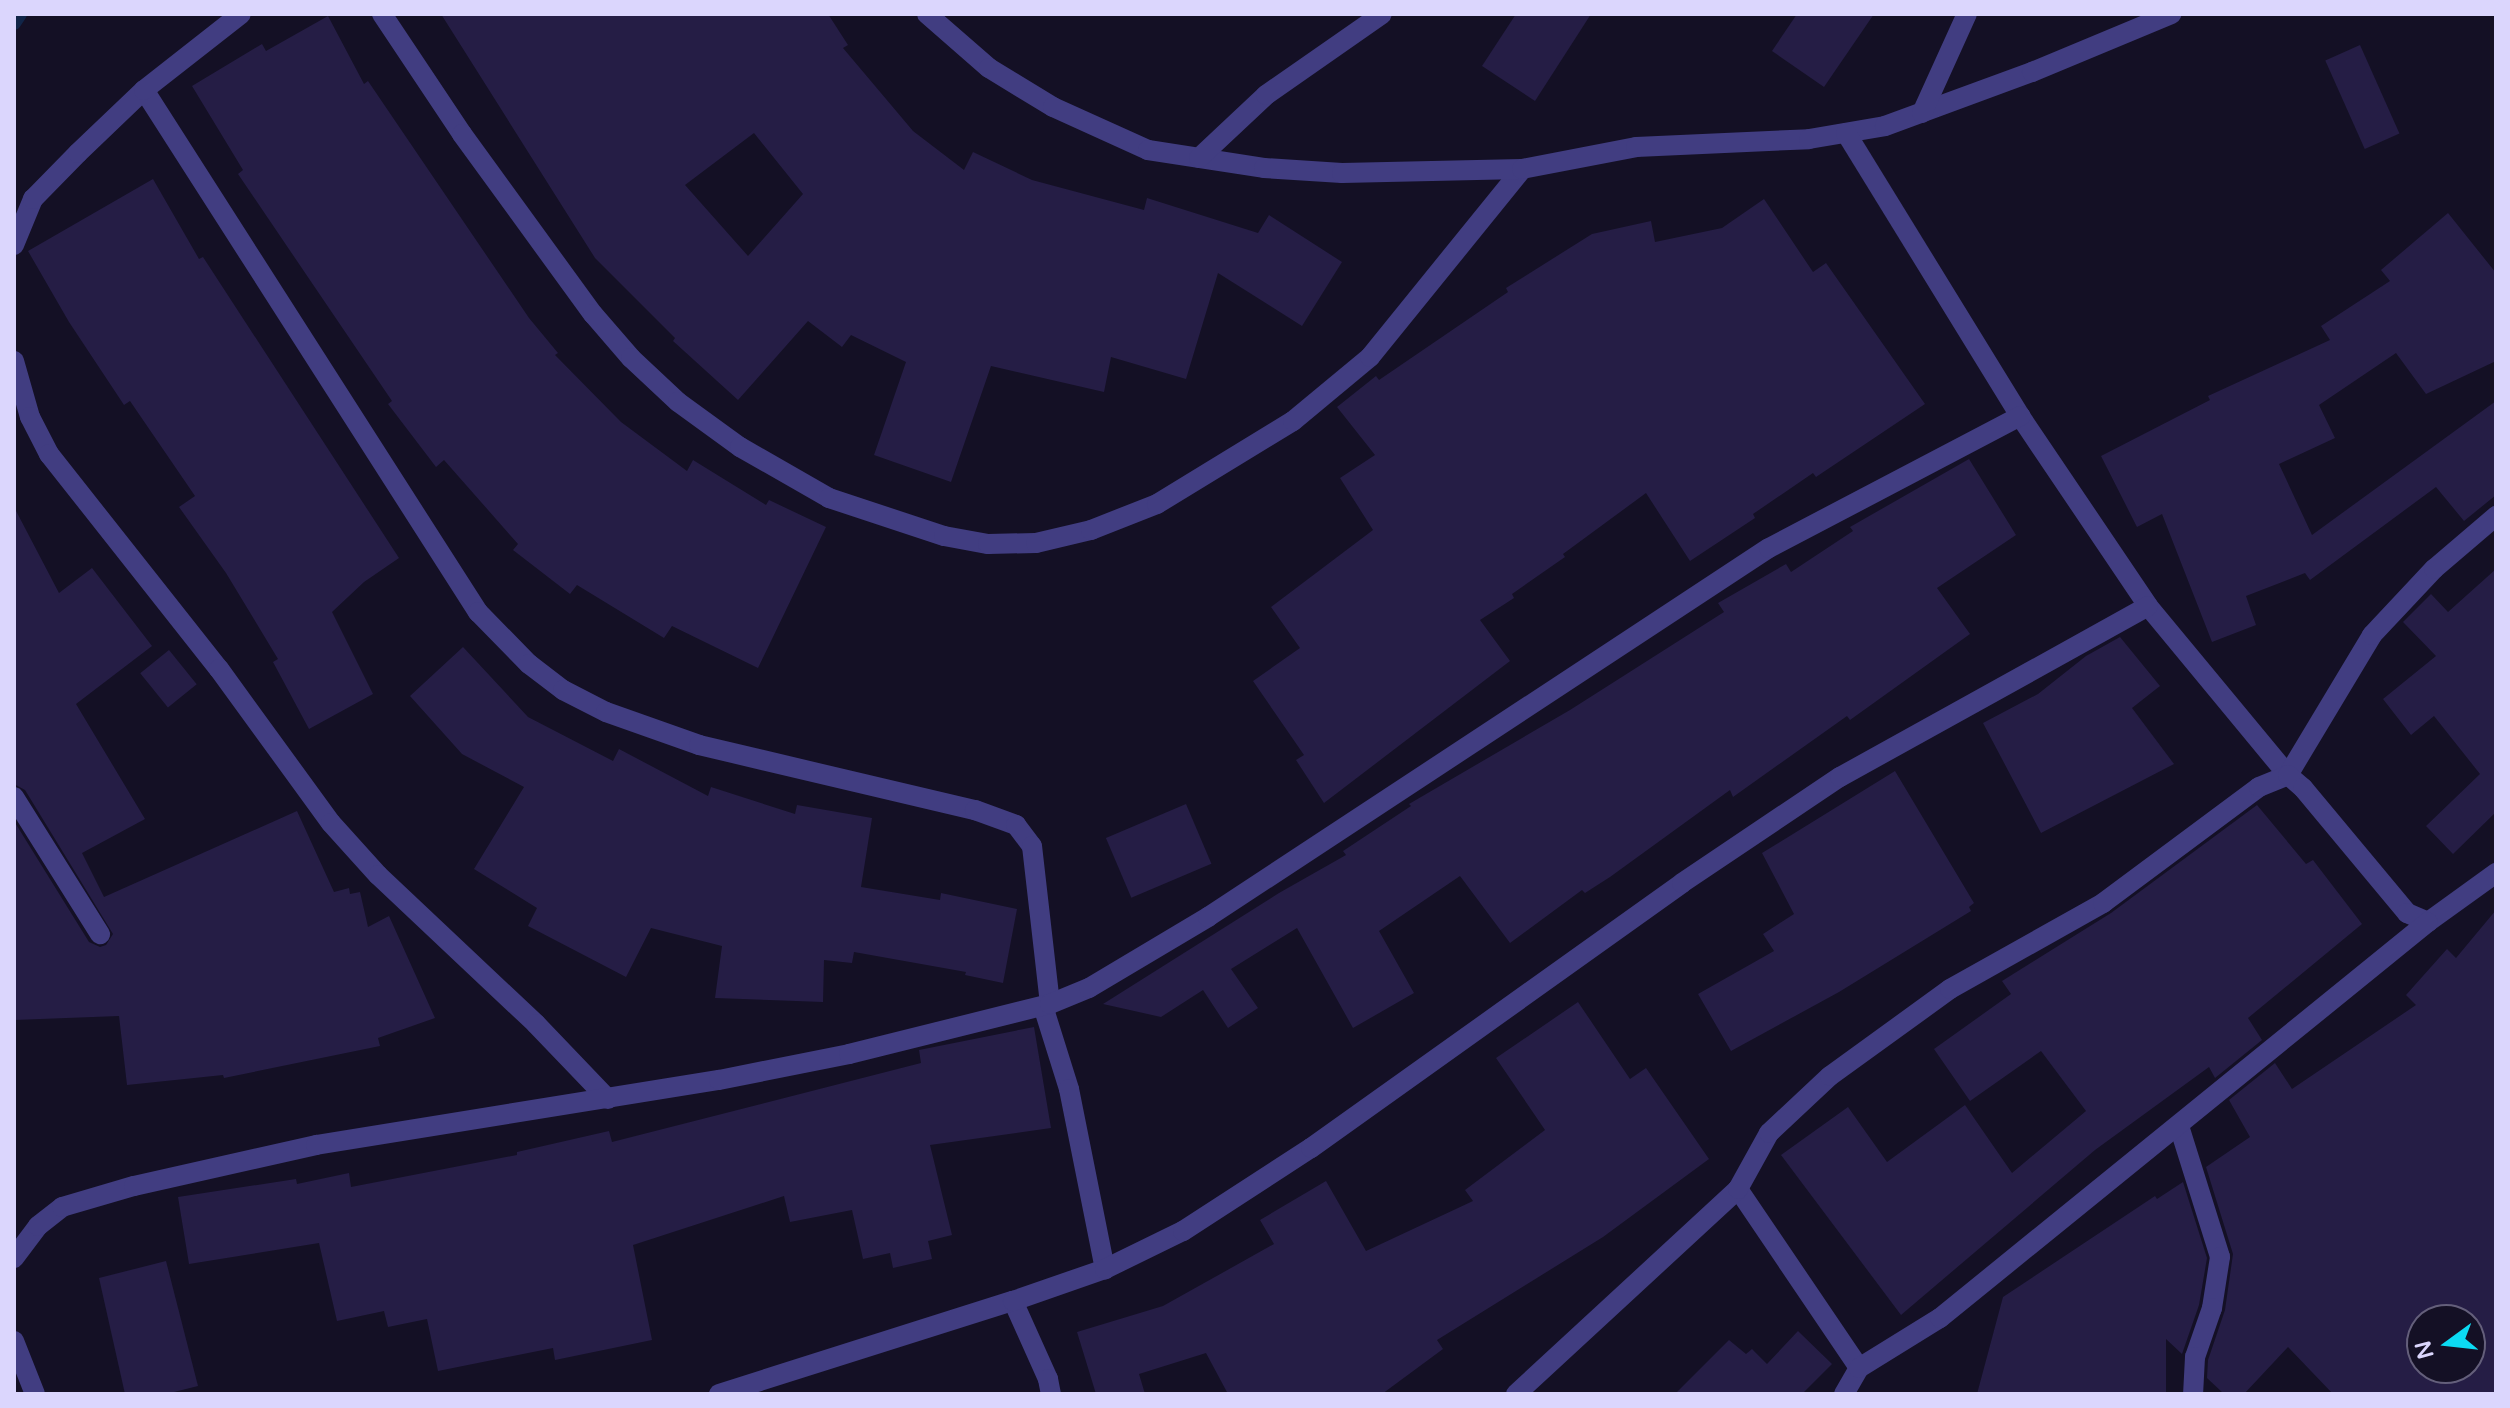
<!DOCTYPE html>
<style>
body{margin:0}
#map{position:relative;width:2510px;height:1408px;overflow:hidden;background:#141025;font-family:"Varela Round",sans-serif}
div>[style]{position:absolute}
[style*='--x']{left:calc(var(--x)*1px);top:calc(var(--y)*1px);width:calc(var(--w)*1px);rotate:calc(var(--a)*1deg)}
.stream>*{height:14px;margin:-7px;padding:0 7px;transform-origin:7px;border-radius:7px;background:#112548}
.building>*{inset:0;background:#251d45;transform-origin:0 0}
.street>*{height:20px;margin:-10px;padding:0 10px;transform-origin:10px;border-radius:10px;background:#413d81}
span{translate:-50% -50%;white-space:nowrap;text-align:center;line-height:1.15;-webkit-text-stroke:6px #141025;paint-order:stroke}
.frame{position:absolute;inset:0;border:16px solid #dbd6fd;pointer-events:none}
.north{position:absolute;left:2406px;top:1304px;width:80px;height:80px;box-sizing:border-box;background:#141025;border:2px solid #645f7b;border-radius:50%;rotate:255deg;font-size:22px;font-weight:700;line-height:32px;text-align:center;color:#dbd6fd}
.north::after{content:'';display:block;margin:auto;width:28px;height:36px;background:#0cdaf3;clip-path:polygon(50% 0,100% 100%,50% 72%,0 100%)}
</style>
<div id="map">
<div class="stream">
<i style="--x:14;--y:23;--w:11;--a:-56"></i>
</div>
<div class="building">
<i style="clip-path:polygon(evenodd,441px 14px,828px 14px,848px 45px,843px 48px,913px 131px,964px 170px,973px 152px,1032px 180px,1144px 210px,1147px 198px,1258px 233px,1269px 215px,1342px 262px,1302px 326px,1218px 273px,1186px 379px,1111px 357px,1104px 392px,991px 366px,951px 482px,874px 455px,906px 362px,851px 335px,842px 347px,808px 321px,738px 400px,673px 341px,675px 338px,595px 258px,441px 14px,754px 133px,803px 194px,748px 256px,685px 185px,754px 133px)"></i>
<i style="clip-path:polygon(1516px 14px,1591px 14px,1535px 101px,1482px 66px)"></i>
<i style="clip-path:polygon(1797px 14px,1874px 14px,1824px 87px,1772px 51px)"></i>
<i style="clip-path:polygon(328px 16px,364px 84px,368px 81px,529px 318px,558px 353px,555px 355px,621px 422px,687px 471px,693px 460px,766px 505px,769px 500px,826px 527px,758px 668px,672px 626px,664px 638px,577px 585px,570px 594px,513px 550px,518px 544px,444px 460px,436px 467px,388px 404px,392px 401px,238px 174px,243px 170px,192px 86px,262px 44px,266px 51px)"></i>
<i style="left:2360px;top:45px;width:97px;height:38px;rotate:66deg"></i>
<i style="clip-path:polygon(153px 179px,199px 259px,203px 257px,399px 558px,364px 582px,332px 612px,373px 694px,309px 729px,273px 662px,278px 659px,226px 573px,179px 507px,195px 496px,130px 401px,124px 405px,69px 322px,28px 251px)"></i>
<i style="clip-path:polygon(1764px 199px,1813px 272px,1826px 263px,1925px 404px,1816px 477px,1813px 473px,1753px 514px,1755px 518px,1690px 561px,1646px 493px,1563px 554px,1565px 557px,1512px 594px,1514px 598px,1480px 620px,1510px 661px,1324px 803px,1296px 760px,1304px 755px,1253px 681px,1300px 648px,1271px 607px,1373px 530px,1340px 478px,1375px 455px,1337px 407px,1376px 376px,1379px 380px,1508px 292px,1506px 288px,1592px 234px,1651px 221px,1655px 242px,1722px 228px)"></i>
<i style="clip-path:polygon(2448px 213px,2496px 273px,2496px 361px,2426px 394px,2396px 353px,2319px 405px,2335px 438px,2279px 464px,2312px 535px,2496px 401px,2496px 495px,2464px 521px,2436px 487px,2310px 580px,2305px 573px,2246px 596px,2256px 625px,2212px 642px,2162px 514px,2137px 527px,2101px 456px,2210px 400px,2208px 396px,2330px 340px,2321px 326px,2390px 281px,2381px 270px)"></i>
<i style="clip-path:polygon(1969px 459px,2016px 535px,1937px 588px,1970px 634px,1850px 720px,1847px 716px,1733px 797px,1730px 790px,1610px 877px,1585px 893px,1582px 890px,1510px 943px,1460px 876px,1379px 931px,1414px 993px,1353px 1028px,1297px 928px,1231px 969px,1258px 1008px,1228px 1028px,1203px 990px,1161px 1017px,1103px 1004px,1279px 893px,1346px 855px,1343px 851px,1411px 806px,1409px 804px,1570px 710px,1724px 612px,1718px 603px,1786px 564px,1791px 572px,1853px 531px,1850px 527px)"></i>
<i style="clip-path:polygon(14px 507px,59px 593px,92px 568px,152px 646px,76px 704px,145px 819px,82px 853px,104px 897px,297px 811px,334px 892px,349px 888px,350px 894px,360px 892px,368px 927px,389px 916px,435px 1018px,378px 1038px,380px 1046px,224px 1078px,223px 1075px,127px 1085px,119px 1016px,14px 1020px,14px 821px,89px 942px,100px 947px,106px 945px,113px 934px,25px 790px,14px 784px)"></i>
<i style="clip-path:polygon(2496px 569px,2496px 812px,2453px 854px,2426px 826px,2480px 774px,2434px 716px,2411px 735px,2383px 699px,2436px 656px,2403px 622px,2431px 594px,2448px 612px)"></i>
<i style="clip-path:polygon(2120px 637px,2160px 686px,2132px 708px,2174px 764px,2041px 833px,1983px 723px,2038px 694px,2086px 656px)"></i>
<i style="clip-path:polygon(463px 647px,528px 717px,613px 761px,619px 749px,708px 796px,711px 787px,795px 814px,797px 805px,872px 818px,861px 887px,940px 900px,941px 893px,1017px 909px,1003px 983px,965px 975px,966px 972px,854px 952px,852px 963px,824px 960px,823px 1002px,715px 998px,722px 946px,651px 928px,626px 977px,528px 926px,537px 908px,474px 869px,524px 787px,462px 754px,410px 696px)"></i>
<i style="left:169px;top:650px;width:44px;height:37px;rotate:51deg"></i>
<i style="clip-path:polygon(1895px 771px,1974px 903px,1969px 907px,1971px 911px,1839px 992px,1731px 1051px,1698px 994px,1774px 951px,1763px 934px,1794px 914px,1762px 853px)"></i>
<i style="left:1186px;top:804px;width:65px;height:87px;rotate:67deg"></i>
<i style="clip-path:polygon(2257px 805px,2306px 864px,2313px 860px,2362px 924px,2248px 1018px,2262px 1040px,2215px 1078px,2209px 1067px,2095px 1150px,1901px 1315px,1781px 1155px,1848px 1107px,1887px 1162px,1965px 1105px,2012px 1173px,2086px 1111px,2041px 1051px,1970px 1101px,1934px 1049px,2011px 994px,2002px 981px,2111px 913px)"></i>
<i style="clip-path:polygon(evenodd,2496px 910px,2496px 1394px,2333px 1394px,2288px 1347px,2244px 1394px,2224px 1394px,2207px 1378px,2208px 1360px,2225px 1310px,2233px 1254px,2206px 1167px,2250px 1137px,2229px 1100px,2275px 1063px,2292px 1089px,2416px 1005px,2406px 995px,2447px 949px,2456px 958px,2496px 910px,2422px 1320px,2470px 1320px,2470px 1368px,2422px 1368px,2422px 1320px)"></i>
<i style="clip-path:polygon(1578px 1002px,1630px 1079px,1646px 1068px,1709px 1159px,1603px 1237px,1437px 1340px,1443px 1349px,1382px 1394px,1228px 1394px,1206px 1353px,1139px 1374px,1145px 1394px,1096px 1394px,1077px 1332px,1163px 1306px,1274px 1244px,1260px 1220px,1326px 1181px,1366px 1251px,1473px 1201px,1465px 1190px,1545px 1130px,1496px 1058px)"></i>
<i style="clip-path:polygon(1034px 1027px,1051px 1128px,930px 1145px,952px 1235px,928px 1241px,932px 1259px,893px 1268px,890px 1253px,863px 1259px,852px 1210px,790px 1222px,784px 1196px,633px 1245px,652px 1340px,555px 1360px,553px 1348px,438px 1371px,427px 1319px,388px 1327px,384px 1311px,337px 1321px,319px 1243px,189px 1264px,178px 1197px,296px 1179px,297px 1184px,349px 1173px,351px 1187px,517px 1155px,517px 1152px,609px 1131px,612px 1142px,921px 1063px,919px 1050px)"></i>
<i style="clip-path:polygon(2183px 1182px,2207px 1258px,2199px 1305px,2182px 1354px,2166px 1339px,2166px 1394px,1977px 1394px,2003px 1297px,2155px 1196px,2157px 1199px)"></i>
<i style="clip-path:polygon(166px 1261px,198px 1386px,166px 1394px,125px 1394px,99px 1278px)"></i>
<i style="clip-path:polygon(1798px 1331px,1832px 1364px,1802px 1394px,1675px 1394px,1729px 1340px,1746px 1354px,1752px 1349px,1767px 1364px)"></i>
</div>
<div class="street">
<i style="--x:382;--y:14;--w:144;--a:56.3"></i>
<i style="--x:462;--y:134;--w:223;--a:54"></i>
<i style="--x:593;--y:314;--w:58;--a:49.2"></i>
<i style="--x:631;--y:358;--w:64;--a:43.1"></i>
<i style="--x:678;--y:402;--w:77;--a:36"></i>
<i style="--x:740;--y:447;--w:103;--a:29.8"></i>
<i style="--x:829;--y:498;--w:121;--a:18.3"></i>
<i style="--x:944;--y:536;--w:45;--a:10.3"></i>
<i style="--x:988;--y:544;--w:48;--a:-1.2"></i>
<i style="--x:1036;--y:543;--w:57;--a:-13.3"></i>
<i style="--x:1091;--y:530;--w:71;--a:-21.5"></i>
<i style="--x:1157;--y:504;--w:159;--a:-31.4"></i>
<i style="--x:1293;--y:421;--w:100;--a:-39.7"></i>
<i style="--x:1370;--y:357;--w:242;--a:-51"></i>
<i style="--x:927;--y:14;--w:82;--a:41.1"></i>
<i style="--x:989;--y:68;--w:75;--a:31.4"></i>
<i style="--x:1053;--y:107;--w:104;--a:24.4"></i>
<i style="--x:1148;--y:150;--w:117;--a:8.8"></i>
<i style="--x:1264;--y:168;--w:78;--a:3.7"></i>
<i style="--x:1342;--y:173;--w:180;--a:-1.3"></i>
<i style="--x:1522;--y:169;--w:116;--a:-10.9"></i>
<i style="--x:1636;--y:147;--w:173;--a:-2.6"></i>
<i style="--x:1809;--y:139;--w:77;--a:-9.7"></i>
<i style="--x:1885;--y:126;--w:157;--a:-20.2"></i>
<i style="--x:2032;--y:72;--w:151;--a:-22.6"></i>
<i style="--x:144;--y:90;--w:620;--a:57.39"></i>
<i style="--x:478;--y:612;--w:73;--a:45.6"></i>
<i style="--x:529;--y:664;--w:43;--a:37.4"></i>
<i style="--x:563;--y:690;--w:48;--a:27.1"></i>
<i style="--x:606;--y:712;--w:99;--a:19.5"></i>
<i style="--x:699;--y:745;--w:284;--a:13.3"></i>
<i style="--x:975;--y:810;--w:44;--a:20.1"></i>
<i style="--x:1016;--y:825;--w:26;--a:53"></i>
<i style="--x:1032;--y:846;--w:159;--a:83.5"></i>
<i style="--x:1922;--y:113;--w:109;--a:-65.6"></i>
<i style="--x:1846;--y:133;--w:332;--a:58.4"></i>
<i style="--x:2020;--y:416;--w:229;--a:56"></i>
<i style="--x:2148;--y:606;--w:219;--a:50.4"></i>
<i style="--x:2288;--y:775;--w:163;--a:-59"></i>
<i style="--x:2372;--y:635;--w:91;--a:-46.8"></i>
<i style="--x:2434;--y:569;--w:82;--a:-40.5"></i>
<i style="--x:1199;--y:158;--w:92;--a:-43.2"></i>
<i style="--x:1266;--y:95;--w:141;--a:-34.9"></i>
<i style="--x:14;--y:245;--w:50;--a:-67.6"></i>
<i style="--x:33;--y:199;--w:64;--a:-45.6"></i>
<i style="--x:78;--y:153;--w:91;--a:-43.7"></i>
<i style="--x:144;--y:90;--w:123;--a:-38.1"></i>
<i style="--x:14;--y:361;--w:58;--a:74.1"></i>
<i style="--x:30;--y:417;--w:42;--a:62.8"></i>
<i style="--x:49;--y:454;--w:274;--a:51.7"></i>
<i style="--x:219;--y:669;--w:190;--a:54"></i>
<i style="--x:331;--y:823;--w:70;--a:47.9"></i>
<i style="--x:378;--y:875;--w:217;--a:43.3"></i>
<i style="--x:536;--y:1024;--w:104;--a:46.2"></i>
<i style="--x:14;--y:797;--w:162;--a:57.9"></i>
<i style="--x:1043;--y:1006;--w:87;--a:72.6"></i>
<i style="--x:1069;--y:1089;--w:184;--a:78.7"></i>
<i style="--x:2179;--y:1126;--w:137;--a:72.6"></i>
<i style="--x:2220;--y:1257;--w:52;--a:98.9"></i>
<i style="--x:2212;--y:1308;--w:52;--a:109.1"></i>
<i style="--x:2195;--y:1357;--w:37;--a:93"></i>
<i style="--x:1738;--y:1189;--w:216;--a:55.9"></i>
<i style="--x:14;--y:1258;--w:40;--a:-53"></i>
<i style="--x:38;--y:1226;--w:31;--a:-38"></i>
<i style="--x:62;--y:1207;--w:75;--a:-16.3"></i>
<i style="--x:134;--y:1186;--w:187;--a:-12.7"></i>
<i style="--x:316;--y:1145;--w:408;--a:-9.2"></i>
<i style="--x:719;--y:1080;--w:133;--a:-11.3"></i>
<i style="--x:849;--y:1054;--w:207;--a:-14"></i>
<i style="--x:1050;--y:1004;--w:42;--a:-22.3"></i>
<i style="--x:1089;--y:988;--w:139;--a:-30.8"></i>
<i style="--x:1208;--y:917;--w:671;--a:-33.34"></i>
<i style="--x:1769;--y:548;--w:284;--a:-27.7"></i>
<i style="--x:1013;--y:1301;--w:85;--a:65.8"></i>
<i style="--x:1048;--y:1379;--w:15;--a:79"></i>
<i style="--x:14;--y:1341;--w:57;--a:68.4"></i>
<i style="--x:719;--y:1394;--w:308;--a:-17.6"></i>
<i style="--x:1013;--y:1301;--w:97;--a:-19.2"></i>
<i style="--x:1105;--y:1269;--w:87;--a:-26"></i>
<i style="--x:1183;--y:1231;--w:153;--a:-33"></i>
<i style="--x:1311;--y:1148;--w:456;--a:-35.5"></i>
<i style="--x:1682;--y:883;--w:190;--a:-33.9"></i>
<i style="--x:1840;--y:777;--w:352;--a:-29"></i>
<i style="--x:1516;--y:1394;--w:302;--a:-42.7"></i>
<i style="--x:1738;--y:1189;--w:64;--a:-61"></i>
<i style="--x:1769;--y:1133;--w:83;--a:-43.1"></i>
<i style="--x:1830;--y:1076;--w:148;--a:-35.9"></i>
<i style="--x:1950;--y:989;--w:176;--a:-29.3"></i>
<i style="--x:2103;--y:903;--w:194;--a:-36.6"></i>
<i style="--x:2259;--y:787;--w:31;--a:-22"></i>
<i style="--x:2288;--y:775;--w:20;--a:41"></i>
<i style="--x:2303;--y:788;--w:163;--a:50.2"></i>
<i style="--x:2407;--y:913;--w:23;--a:23"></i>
<i style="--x:2428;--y:922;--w:84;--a:-35.8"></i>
<i style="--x:1844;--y:1394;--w:30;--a:-60"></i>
<i style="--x:1859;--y:1368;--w:95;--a:-31.7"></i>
<i style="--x:1940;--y:1318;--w:628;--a:-39.06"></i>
</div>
<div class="frame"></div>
<div class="north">N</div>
</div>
